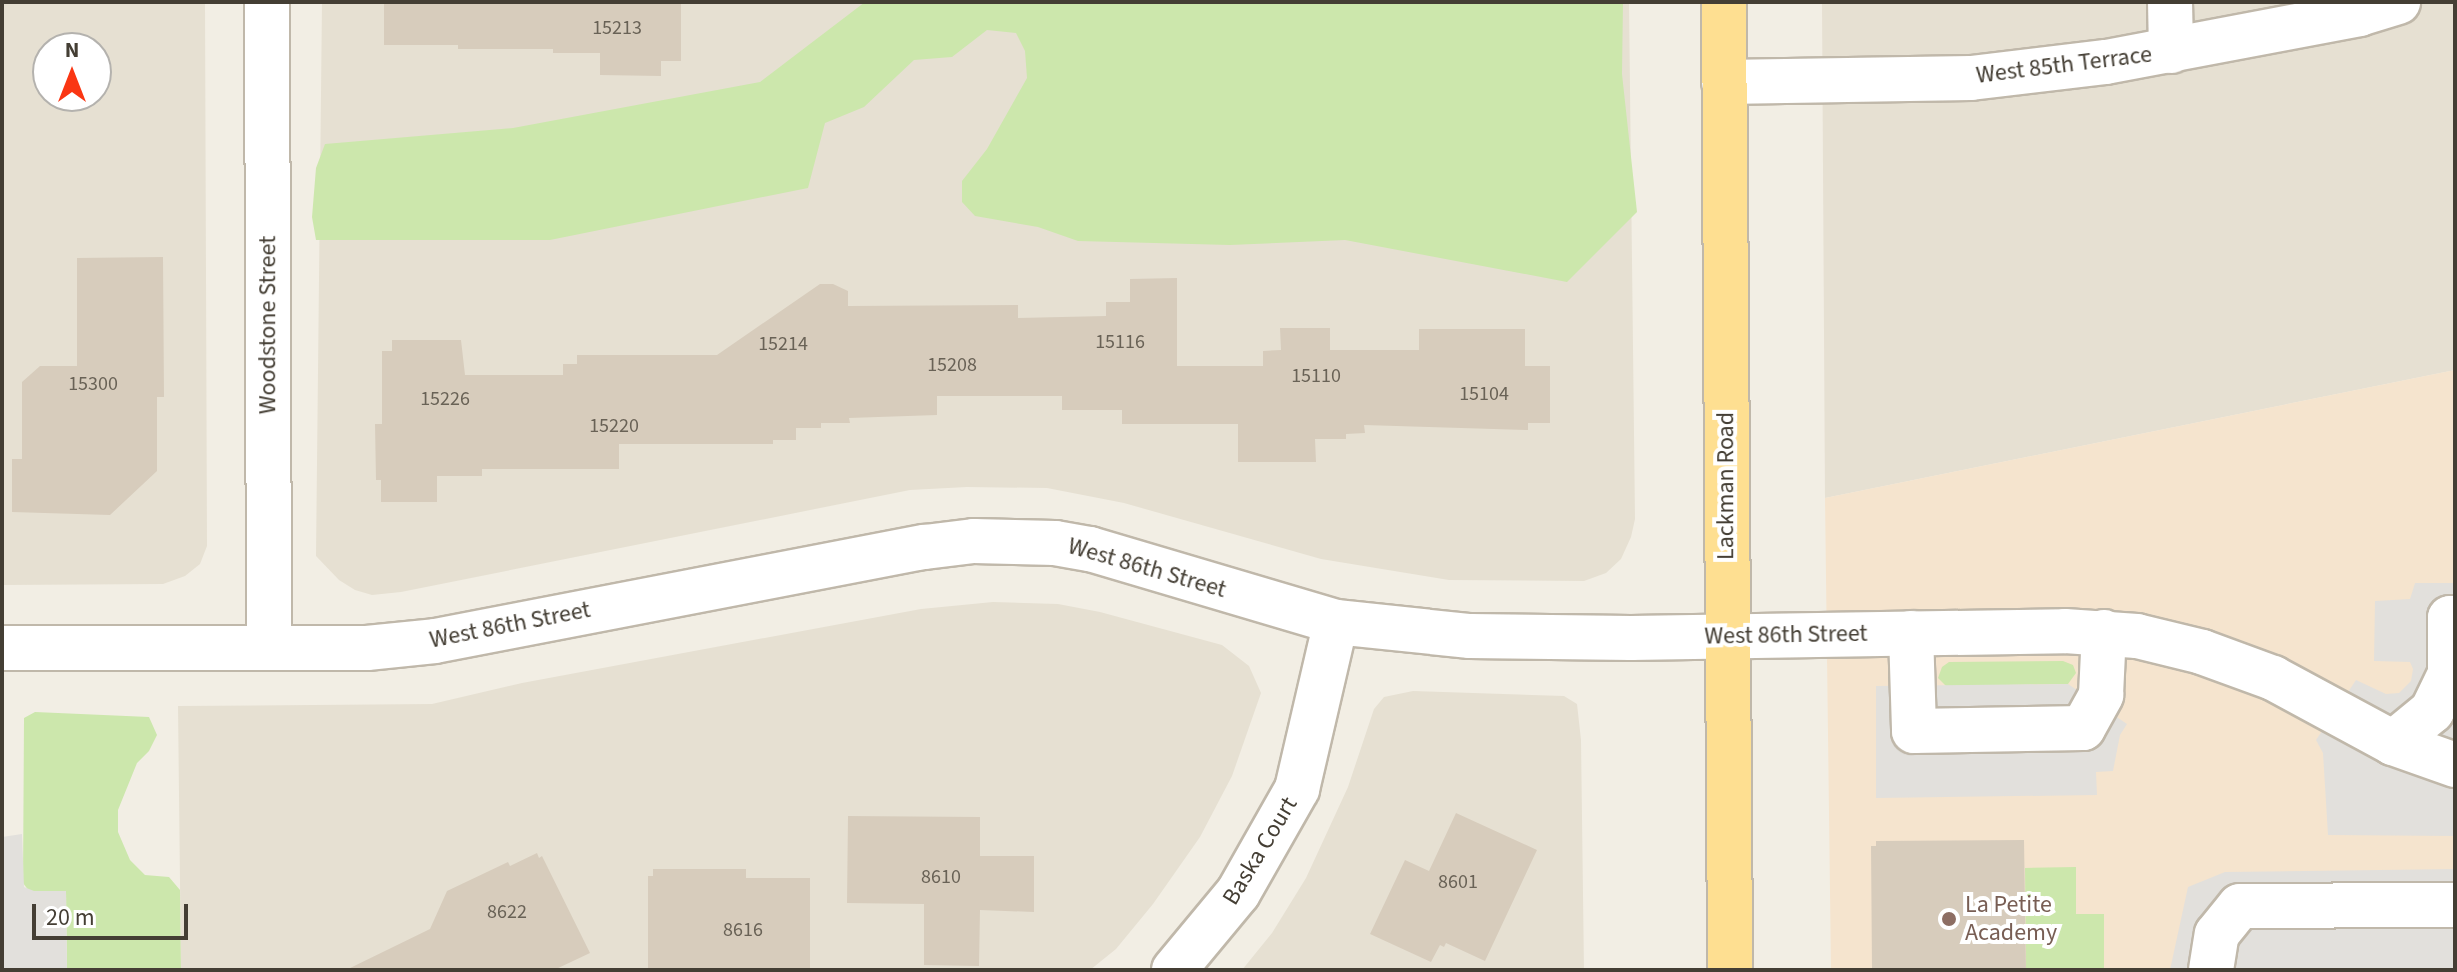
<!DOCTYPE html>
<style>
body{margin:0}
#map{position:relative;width:2457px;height:972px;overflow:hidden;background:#f2eee4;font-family:"Source Sans 3",sans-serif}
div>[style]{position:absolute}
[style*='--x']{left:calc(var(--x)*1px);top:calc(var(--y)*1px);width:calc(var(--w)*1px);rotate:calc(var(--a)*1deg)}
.residential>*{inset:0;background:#e6e0d2}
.commercial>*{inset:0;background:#f5e4ce}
.green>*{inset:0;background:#cce7ac}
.parking>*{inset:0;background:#e2e0dc}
.building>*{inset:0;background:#d7ccbc}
.roads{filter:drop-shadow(2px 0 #c0b8aa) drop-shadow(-2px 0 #c0b8aa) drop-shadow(0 2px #c0b8aa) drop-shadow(0 -2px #c0b8aa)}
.minor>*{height:44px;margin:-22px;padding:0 22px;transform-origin:22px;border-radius:22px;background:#fff}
.major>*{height:44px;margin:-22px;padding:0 22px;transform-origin:22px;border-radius:22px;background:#fedf91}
.dots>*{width:22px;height:22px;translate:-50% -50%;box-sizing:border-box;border:4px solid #fff;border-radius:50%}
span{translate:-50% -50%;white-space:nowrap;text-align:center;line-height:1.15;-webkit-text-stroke:8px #fff;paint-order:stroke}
.number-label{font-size:20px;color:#696256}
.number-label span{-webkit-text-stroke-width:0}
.street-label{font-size:24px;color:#443e34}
.education-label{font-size:24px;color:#785e54}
.left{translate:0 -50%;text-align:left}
.frame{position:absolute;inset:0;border:4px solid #443e34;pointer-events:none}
.north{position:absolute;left:32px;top:32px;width:80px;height:80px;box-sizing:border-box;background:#fff;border:2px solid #b4b2ae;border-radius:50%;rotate:0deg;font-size:22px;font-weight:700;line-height:32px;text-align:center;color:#443e34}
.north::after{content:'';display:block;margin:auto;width:28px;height:36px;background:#fa3613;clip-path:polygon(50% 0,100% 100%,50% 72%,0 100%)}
.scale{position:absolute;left:32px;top:904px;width:156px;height:36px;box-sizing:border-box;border:4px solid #443e34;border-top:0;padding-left:10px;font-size:24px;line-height:28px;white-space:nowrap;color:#443e34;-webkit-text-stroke:6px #fff;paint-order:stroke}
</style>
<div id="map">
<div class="residential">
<i style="clip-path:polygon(evenodd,2px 2px,205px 2px,207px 546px,200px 564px,185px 576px,163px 584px,2px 585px,2px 2px,48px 48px,96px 48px,96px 96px,48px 96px,48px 48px)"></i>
<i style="clip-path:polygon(322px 2px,1629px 2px,1635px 519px,1631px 537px,1621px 559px,1606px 573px,1584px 581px,1449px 580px,1321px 559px,1124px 503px,1047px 488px,967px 487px,910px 490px,401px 592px,372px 595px,355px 590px,339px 580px,316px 556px)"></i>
<i style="clip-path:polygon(1822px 2px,2455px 2px,2455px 370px,1825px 498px)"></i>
<i style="clip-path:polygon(993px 602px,1058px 604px,1100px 612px,1222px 645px,1249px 666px,1261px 693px,1232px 776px,1200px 837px,1153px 904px,1116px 949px,1090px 970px,181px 970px,178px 706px,432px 704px,522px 683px,921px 609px)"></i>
<i style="clip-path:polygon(1413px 691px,1564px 696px,1577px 704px,1581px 740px,1584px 970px,1242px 970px,1272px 933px,1306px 878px,1348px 787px,1374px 709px,1384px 697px)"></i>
</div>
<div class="commercial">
<i style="clip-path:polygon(2455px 370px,2455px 970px,1831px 970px,1825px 498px)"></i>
</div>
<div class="green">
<i style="clip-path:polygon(865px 2px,1623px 2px,1622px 74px,1637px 212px,1567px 282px,1345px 240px,1230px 245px,1078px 241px,1038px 227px,975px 216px,962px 202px,962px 181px,987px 149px,1027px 78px,1025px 51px,1016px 33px,987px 30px,952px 57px,914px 60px,864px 107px,825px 123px,808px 188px,550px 240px,316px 240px,312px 217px,316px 168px,325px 144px,513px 128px,760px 82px)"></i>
<i style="clip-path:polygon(2063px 661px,2073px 665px,2076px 673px,2068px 684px,1946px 686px,1938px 678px,1942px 667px,1949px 662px)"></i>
<i style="clip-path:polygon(35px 712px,149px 717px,157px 735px,149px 751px,137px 763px,118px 810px,118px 832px,130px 860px,145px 875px,169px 877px,180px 890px,181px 970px,67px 970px,66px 891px,29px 891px,23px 883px,24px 718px)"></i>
<i style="clip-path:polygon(2076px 867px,2076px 914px,2104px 914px,2104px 970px,2026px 970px,2025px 868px)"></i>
</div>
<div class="parking">
<i style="clip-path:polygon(2415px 583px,2455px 583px,2455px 836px,2328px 835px,2323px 753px,2316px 740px,2356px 680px,2386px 694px,2399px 693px,2411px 681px,2413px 669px,2410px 662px,2374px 661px,2375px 601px,2410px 599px)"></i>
<i style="clip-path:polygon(2068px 684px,2127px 724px,2120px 735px,2113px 771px,2096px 772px,2097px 795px,1876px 798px,1876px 686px)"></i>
<i style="clip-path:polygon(22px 834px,24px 887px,34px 891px,66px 891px,67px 970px,2px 970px,2px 837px)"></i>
<i style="clip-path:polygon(2455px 869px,2455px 970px,2170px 970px,2188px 887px,2225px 872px)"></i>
</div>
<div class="building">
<i style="clip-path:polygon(384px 2px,681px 2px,681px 61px,661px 61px,661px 76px,600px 75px,600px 53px,553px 53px,553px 49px,458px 49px,458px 45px,384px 45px)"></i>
<i style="clip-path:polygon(163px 257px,164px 397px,157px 397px,157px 471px,110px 515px,12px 512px,12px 459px,22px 459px,22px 382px,40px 366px,77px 366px,77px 258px)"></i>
<i style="clip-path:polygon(1177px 278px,1177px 366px,1263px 366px,1263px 351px,1281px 350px,1280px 328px,1330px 328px,1330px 350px,1419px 350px,1419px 329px,1525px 329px,1525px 366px,1550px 366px,1550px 423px,1528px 423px,1528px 430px,1364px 425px,1365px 433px,1346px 434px,1346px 439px,1315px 439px,1316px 462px,1238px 462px,1238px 424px,1122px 424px,1122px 410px,1062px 410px,1062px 396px,937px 396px,937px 415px,849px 418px,850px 423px,821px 423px,821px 428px,796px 428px,796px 440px,773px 440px,773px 444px,619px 444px,619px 469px,482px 469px,482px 476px,437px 476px,437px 502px,381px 502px,381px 480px,376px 480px,375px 424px,382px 424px,382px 351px,392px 351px,392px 340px,461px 340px,465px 375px,563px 375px,563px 364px,577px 364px,577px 355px,717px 355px,820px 284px,833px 284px,848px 291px,848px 306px,1018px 305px,1018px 318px,1106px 316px,1106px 302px,1130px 302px,1130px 279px)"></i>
<i style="clip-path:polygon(1456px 813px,1537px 850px,1485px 961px,1446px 943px,1444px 947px,1440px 945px,1431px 962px,1370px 934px,1405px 860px,1429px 871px)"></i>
<i style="clip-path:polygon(848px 816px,980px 817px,980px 856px,1034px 856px,1034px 912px,980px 910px,979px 966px,924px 965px,924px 904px,847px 903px)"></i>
<i style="clip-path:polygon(2024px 840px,2026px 970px,1872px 970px,1871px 846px,1876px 846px,1876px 841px)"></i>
<i style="clip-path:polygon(537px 853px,539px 858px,542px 856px,590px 953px,554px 970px,346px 970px,430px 929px,447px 891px,508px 862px,510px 866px)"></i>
<i style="clip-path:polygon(653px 869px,746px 869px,746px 878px,810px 878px,810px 970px,648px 970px,648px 876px,653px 876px)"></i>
</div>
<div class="roads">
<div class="minor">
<i style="--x:267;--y:2;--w:646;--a:89.82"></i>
<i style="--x:2170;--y:2;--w:49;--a:88.8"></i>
<i style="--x:1724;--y:82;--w:247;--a:-0.9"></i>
<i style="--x:1971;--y:78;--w:136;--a:-6.8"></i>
<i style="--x:2106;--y:62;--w:258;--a:-10.7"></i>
<i style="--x:2359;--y:14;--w:41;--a:-17.1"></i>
<i style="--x:1911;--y:633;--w:98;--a:88.2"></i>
<i style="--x:1914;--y:731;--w:169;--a:-1"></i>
<i style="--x:2083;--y:728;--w:38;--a:-61"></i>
<i style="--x:2101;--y:695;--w:63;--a:-87.3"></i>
<i style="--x:2;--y:648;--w:365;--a:0"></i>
<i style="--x:367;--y:648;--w:68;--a:-5.9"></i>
<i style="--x:435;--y:641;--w:499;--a:-10.9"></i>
<i style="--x:925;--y:547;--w:49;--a:-7"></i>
<i style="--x:974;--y:541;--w:81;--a:1.4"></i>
<i style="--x:1055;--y:543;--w:36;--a:10"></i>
<i style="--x:1090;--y:549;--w:257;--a:16.5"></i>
<i style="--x:1336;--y:622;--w:135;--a:6"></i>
<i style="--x:1470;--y:636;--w:161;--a:0.7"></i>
<i style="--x:1631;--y:638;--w:434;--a:-0.9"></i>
<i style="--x:2065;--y:631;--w:72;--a:4"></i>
<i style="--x:2137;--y:636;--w:67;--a:13.8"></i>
<i style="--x:2202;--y:652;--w:76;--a:20.1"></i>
<i style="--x:2273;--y:678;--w:136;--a:28.4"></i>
<i style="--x:2393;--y:743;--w:66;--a:19.5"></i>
<i style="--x:2393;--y:743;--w:50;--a:-39.4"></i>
<i style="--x:2432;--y:711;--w:41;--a:-64.1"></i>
<i style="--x:2450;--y:674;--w:56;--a:-90"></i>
<i style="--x:2450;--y:618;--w:5;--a:0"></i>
<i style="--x:1174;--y:970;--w:100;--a:-50.3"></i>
<i style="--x:1238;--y:893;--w:120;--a:-60.4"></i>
<i style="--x:1297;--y:789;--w:171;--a:-76.9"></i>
<i style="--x:2211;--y:970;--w:36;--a:-81"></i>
<i style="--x:2217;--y:934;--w:36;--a:-51"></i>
<i style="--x:2240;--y:906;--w:215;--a:-0.3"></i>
</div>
<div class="major">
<i style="--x:1724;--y:2;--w:968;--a:89.64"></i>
</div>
</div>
<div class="dots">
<i style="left:1949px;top:919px;background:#8d6e63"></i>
</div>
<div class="number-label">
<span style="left:617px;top:28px">15213</span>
<span style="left:1120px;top:342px">15116</span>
<span style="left:783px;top:344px">15214</span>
<span style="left:952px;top:365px">15208</span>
<span style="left:1316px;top:376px">15110</span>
<span style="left:93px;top:384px">15300</span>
<span style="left:1484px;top:394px">15104</span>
<span style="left:445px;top:399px">15226</span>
<span style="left:614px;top:426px">15220</span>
<span style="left:941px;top:877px">8610</span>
<span style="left:1458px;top:882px">8601</span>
<span style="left:507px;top:912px">8622</span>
<span style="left:743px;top:930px">8616</span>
</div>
<div class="street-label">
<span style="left:2064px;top:65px;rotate:-7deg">West 85th Terrace</span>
<span style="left:268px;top:325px;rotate:-90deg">Woodstone Street</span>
<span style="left:1726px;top:486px;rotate:-90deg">Lackman Road</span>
<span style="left:1147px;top:568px;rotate:16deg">West 86th Street</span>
<span style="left:510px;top:625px;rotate:-11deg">West 86th Street</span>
<span style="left:1786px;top:635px;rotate:-1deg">West 86th Street</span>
<span style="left:1260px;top:851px;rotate:-59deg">Baska Court</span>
</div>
<div class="education-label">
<span class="left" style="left:1965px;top:919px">La Petite<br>Academy</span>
</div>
<div class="frame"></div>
<div class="north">N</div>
<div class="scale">20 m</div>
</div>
